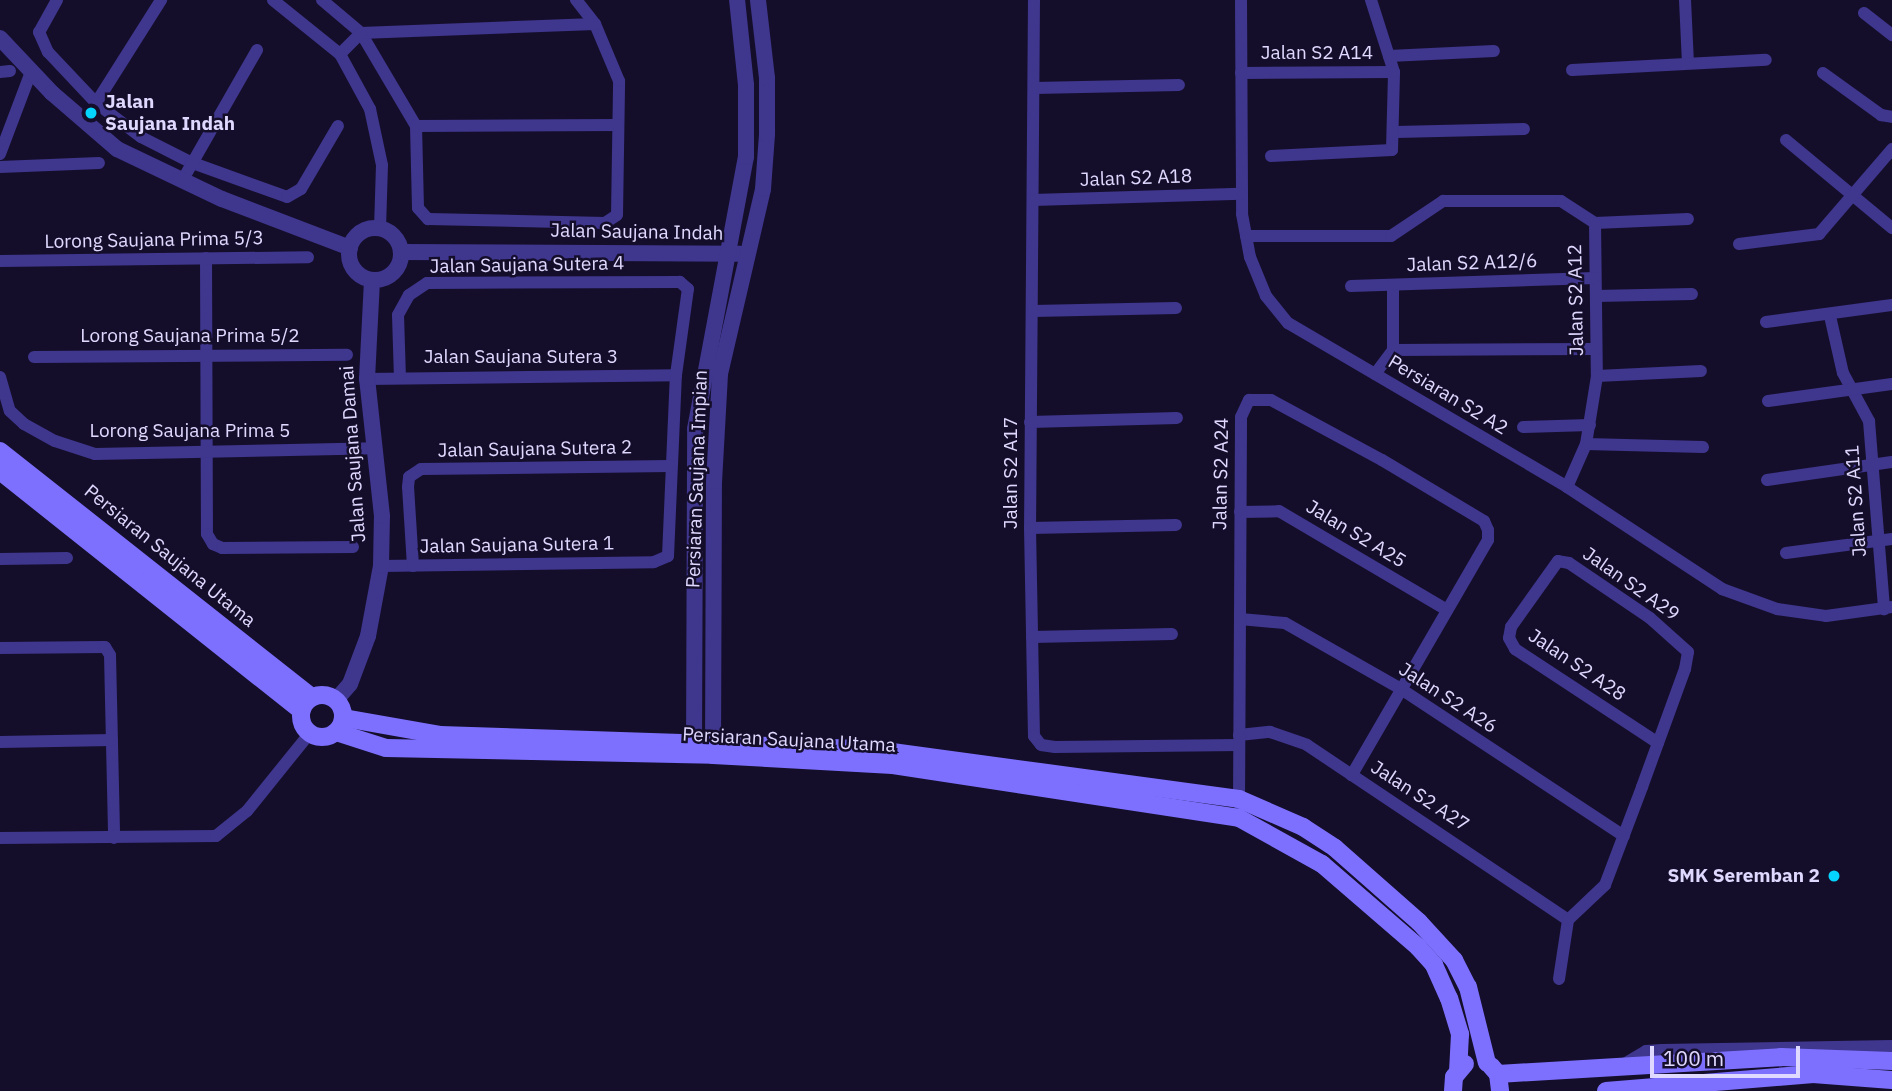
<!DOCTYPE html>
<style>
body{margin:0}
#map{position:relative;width:1892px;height:1091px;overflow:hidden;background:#150e2b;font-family:"IBM Plex Sans",sans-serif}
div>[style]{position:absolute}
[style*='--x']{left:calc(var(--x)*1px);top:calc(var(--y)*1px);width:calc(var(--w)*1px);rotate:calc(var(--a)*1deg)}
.minor>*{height:12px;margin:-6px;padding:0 6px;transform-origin:6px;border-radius:6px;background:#3f368e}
.tertiary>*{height:16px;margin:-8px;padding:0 8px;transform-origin:8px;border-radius:8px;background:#3f368e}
.tertiary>.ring{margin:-8px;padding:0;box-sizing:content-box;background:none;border:16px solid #3f368e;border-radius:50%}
.secondary>*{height:18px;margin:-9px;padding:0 9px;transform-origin:9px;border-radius:9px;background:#7d70ff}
.secondary>.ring{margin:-9px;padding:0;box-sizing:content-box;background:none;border:18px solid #7d70ff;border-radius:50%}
.dots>*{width:19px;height:19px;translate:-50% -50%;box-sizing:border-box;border:4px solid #150e2b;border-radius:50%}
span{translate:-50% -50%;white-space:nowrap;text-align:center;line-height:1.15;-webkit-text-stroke:5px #150e2b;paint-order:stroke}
.street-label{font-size:19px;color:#e0d9ff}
.poi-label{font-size:19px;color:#e0d9ff;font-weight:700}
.left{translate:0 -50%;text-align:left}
.right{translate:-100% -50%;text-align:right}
.scale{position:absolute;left:1650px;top:1046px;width:150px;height:32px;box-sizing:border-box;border:4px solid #e0d9ff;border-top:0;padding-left:9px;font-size:21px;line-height:24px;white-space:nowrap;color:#e0d9ff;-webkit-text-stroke:5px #150e2b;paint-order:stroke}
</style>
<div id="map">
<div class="minor">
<i style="--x:57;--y:0;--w:37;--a:119"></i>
<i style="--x:39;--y:32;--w:22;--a:66"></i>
<i style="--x:48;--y:52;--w:70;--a:46.7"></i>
<i style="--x:96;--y:103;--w:56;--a:37.1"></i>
<i style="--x:141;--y:137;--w:55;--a:27"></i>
<i style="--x:190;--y:162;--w:103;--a:19.8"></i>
<i style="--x:287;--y:197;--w:16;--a:-30"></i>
<i style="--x:301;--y:189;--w:73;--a:-59.6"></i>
<i style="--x:273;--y:0;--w:86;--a:38.9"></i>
<i style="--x:340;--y:54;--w:63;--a:61.4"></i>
<i style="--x:370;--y:109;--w:57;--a:77.9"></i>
<i style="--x:382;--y:165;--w:63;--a:91.8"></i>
<i style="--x:322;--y:0;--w:51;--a:40.2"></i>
<i style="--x:361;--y:33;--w:108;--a:59.4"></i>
<i style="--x:416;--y:126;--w:82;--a:88.6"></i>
<i style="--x:418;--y:208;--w:15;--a:48"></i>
<i style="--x:428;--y:219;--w:177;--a:1.3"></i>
<i style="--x:605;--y:223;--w:14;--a:-34"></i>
<i style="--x:617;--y:215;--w:134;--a:-89.1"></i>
<i style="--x:619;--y:81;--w:62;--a:-112.8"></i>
<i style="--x:595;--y:24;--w:31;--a:-128"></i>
<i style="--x:1034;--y:0;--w:528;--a:90.43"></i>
<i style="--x:1030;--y:528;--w:208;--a:88.9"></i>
<i style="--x:1034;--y:736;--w:11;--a:52"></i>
<i style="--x:1041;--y:745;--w:14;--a:8"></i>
<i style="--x:1055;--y:747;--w:184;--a:-0.6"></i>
<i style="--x:1241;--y:0;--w:214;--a:89.7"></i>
<i style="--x:1242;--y:214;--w:44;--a:79.5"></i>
<i style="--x:1250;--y:257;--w:42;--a:67.7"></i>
<i style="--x:1266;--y:296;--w:35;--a:51"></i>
<i style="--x:1288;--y:323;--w:324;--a:30.4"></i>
<i style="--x:1567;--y:487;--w:186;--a:33.3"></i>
<i style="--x:1722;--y:589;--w:59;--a:20"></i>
<i style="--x:1777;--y:609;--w:49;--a:8.1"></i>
<i style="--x:1826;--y:616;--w:67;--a:-7.8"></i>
<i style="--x:1685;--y:0;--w:63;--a:87.3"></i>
<i style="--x:1864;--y:13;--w:36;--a:38"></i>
<i style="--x:361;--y:33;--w:234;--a:-2.2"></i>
<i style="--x:340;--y:54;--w:30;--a:-45"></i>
<i style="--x:1389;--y:56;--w:105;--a:-2.7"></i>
<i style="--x:1572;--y:70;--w:194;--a:-3"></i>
<i style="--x:0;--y:72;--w:10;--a:-6"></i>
<i style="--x:1241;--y:73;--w:153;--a:-0.4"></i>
<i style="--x:1823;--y:73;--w:72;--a:35.9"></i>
<i style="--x:1881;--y:115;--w:11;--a:10"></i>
<i style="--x:1034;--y:88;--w:145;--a:-1.2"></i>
<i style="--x:96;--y:103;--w:122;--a:-57.7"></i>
<i style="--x:416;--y:126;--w:202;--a:-0.3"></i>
<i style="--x:1396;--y:132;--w:128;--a:-1.3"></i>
<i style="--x:1786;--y:140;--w:138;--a:39.7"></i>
<i style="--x:0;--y:154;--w:88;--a:-69.3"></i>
<i style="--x:1271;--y:156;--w:121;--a:-2.8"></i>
<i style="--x:1392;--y:150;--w:78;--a:-88.5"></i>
<i style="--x:1394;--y:72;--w:76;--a:-107.7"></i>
<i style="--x:0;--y:167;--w:99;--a:-2.3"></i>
<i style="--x:182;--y:181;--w:151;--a:-60.2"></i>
<i style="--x:1033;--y:200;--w:208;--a:-1.7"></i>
<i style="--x:1595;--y:223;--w:93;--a:-2.5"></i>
<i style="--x:1246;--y:236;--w:145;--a:0"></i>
<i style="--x:1391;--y:236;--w:63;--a:-33.9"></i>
<i style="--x:1443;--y:201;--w:118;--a:0"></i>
<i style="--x:1561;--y:201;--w:40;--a:32.9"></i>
<i style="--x:1595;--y:223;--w:153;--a:89.3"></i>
<i style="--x:1597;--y:376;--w:69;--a:99.2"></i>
<i style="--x:1586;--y:444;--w:47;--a:113.8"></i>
<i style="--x:1739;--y:244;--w:81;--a:-7.1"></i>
<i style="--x:1819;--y:234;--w:112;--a:-49.3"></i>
<i style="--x:206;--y:258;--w:276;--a:89.8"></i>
<i style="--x:207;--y:534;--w:12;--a:59"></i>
<i style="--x:213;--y:544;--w:10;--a:24"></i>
<i style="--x:222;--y:548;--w:131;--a:-0.4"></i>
<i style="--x:0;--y:261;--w:308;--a:-0.7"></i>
<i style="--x:1351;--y:286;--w:244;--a:-1.9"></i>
<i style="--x:1596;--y:296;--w:96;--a:-1.2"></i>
<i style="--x:1033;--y:311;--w:143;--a:-1.2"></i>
<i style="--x:1830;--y:316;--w:58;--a:77.2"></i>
<i style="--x:1843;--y:373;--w:55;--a:61.6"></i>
<i style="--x:1869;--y:421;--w:189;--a:85.4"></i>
<i style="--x:1766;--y:322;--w:127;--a:-7.7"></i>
<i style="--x:1393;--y:350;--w:203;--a:-0.3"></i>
<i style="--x:34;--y:357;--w:313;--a:-0.4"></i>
<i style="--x:1375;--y:374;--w:30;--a:-53"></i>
<i style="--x:1393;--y:350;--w:65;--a:-90"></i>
<i style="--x:1597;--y:376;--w:104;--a:-2.8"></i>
<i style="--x:0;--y:377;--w:35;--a:74"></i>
<i style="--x:10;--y:411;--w:19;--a:43"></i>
<i style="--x:24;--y:424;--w:35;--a:29"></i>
<i style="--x:55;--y:441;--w:42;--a:18"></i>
<i style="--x:95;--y:454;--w:280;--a:-1.2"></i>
<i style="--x:367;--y:379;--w:309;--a:-0.7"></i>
<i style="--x:1768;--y:401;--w:125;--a:-7.8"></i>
<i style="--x:1030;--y:422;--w:147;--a:-1.6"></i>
<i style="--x:1523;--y:427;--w:67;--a:-1.7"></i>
<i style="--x:1586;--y:444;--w:117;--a:1.5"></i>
<i style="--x:1767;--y:480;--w:126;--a:-8.2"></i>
<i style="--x:1240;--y:512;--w:39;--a:-1"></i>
<i style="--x:1279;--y:511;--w:195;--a:30.5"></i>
<i style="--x:1030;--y:528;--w:146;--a:-1.2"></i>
<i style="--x:1786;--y:553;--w:107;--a:-7.5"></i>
<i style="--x:0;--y:559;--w:67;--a:-0.9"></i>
<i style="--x:381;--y:566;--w:273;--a:-0.8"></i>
<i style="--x:654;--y:562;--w:15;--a:-23"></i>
<i style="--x:668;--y:556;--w:181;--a:-87.5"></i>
<i style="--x:676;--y:375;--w:87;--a:-82.1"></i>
<i style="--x:688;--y:289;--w:11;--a:-139"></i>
<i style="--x:680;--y:282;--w:253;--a:179.8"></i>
<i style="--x:427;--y:283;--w:22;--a:146"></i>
<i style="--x:409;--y:295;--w:23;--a:119"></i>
<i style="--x:398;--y:315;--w:62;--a:88.2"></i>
<i style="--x:413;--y:566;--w:79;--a:-93.6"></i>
<i style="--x:408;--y:487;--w:10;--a:-84"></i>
<i style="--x:409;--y:477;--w:14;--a:-34"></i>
<i style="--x:421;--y:469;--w:249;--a:-0.7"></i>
<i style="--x:1240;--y:619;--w:45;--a:5.1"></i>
<i style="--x:1285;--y:623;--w:133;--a:29.6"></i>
<i style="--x:1401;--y:689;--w:267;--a:33.4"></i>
<i style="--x:1032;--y:637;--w:140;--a:-1.2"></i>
<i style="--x:0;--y:648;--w:105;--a:-0.5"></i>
<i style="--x:105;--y:647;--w:9;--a:58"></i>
<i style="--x:110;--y:655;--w:183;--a:88.7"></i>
<i style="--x:1239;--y:735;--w:31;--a:-6"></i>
<i style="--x:1270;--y:732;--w:39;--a:19"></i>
<i style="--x:1307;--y:745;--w:314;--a:33.8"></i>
<i style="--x:0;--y:742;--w:112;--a:-1"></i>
<i style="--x:1239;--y:804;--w:387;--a:-89.7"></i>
<i style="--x:1241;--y:417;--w:19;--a:-65"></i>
<i style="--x:1249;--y:400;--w:22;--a:0"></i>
<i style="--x:1271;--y:400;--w:126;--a:28.4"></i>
<i style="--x:1382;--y:460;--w:119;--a:30.9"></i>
<i style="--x:1484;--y:521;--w:10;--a:66"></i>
<i style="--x:1488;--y:530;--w:10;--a:90"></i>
<i style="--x:1488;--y:540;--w:272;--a:120.1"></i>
<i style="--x:0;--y:838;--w:216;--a:-0.5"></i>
<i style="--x:216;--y:836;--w:40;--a:-39"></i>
<i style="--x:247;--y:811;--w:100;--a:-51.1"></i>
<i style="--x:1559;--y:979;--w:60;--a:-81.3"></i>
<i style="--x:1568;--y:920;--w:51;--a:-43.4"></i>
<i style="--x:1605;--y:885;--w:105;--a:-69.3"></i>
<i style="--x:1642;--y:787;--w:126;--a:-70"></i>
<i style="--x:1685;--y:669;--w:17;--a:-80"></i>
<i style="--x:1688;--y:652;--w:51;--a:-138.2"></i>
<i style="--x:1650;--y:618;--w:98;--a:-145.8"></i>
<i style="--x:1569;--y:563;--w:11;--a:-170"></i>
<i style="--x:1558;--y:561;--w:81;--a:125.5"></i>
<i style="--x:1511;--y:627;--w:11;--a:100"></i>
<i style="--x:1509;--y:638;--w:13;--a:61"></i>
<i style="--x:1515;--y:649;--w:171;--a:33.3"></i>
<i style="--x:1621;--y:1066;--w:29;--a:-31"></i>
<i style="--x:1646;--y:1051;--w:16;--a:-4"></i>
<i style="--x:1662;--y:1050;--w:230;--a:-1"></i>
</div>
<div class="tertiary">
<i style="--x:0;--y:38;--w:76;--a:46.6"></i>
<i style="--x:52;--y:93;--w:86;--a:40.7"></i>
<i style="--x:117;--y:149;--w:116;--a:25.5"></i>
<i style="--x:222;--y:199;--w:137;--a:20.9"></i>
<i class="ring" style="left:349px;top:228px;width:36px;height:36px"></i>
<i style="--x:402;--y:252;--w:338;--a:0.3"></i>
<i style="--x:336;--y:700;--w:21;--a:-49"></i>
<i style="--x:350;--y:684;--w:51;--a:-69.4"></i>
<i style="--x:368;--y:636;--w:71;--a:-79.5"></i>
<i style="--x:381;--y:566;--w:50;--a:-88.9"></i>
<i style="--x:382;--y:516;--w:138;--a:-96.2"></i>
<i style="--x:367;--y:379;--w:99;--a:-87.1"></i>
<i style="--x:694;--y:755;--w:326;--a:-89.8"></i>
<i style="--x:695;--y:429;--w:277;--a:-79.4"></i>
<i style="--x:746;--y:157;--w:72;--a:-90"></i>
<i style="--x:746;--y:85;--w:85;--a:-96"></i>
<i style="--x:713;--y:755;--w:273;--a:-89.8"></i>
<i style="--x:714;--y:482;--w:108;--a:-86.8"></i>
<i style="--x:720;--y:374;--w:190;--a:-76.9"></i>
<i style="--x:763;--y:189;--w:55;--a:-85.8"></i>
<i style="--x:767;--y:134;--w:56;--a:-90"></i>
<i style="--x:767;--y:78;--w:79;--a:-96.6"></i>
</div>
<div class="secondary">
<i style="--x:0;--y:451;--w:397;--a:38.3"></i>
<i style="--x:0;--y:471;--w:384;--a:38.5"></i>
<i class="ring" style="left:301px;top:695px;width:24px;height:24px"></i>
<i style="--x:344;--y:718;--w:97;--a:10"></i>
<i style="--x:440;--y:735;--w:430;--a:1.9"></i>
<i style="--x:870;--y:749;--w:372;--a:7.7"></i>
<i style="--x:1239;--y:799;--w:70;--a:23.6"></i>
<i style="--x:1303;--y:827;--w:38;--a:33"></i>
<i style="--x:1335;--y:848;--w:112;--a:41.4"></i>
<i style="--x:1419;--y:922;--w:52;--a:47.4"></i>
<i style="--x:1454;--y:960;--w:30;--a:63"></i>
<i style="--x:1468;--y:987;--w:78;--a:76"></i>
<i style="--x:336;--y:732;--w:52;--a:17.7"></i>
<i style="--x:386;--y:748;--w:327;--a:1.2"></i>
<i style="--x:713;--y:755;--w:180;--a:3.2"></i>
<i style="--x:893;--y:765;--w:350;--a:8.7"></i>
<i style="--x:1239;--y:818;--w:95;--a:29"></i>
<i style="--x:1322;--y:864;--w:127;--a:40.8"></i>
<i style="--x:1418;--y:947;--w:24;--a:48"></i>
<i style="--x:1434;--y:965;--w:36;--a:66"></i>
<i style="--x:1449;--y:998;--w:38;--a:73"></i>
<i style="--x:1460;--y:1034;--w:36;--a:93"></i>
<i style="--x:1491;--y:1066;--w:11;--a:49"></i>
<i style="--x:1498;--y:1074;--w:17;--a:83"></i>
<i style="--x:1498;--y:1074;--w:284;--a:-3.4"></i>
<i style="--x:1781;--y:1057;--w:111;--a:2.1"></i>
<i style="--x:1453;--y:1091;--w:14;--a:-86"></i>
<i style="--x:1454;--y:1077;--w:17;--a:-50"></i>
<i style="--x:1606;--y:1091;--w:208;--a:-4.7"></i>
<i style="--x:1813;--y:1074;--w:79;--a:4.3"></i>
</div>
<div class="dots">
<i style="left:91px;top:113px;background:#05d4ff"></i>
<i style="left:1834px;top:876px;background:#05d4ff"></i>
</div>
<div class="street-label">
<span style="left:1317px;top:53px">Jalan S2 A14</span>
<span style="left:1136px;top:178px;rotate:-2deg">Jalan S2 A18</span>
<span style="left:637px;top:232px;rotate:1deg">Jalan Saujana Indah</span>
<span style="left:154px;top:240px;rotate:-1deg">Lorong Saujana Prima 5/3</span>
<span style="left:1472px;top:263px;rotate:-2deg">Jalan S2 A12/6</span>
<span style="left:527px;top:265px;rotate:-1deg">Jalan Saujana Sutera 4</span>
<span style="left:1576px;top:300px;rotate:-91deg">Jalan S2 A12</span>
<span style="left:190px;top:336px">Lorong Saujana Prima 5/2</span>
<span style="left:521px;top:357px">Jalan Saujana Sutera 3</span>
<span style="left:1448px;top:395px;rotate:31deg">Persiaran S2 A2</span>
<span style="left:190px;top:431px">Lorong Saujana Prima 5</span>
<span style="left:535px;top:449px;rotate:-1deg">Jalan Saujana Sutera 2</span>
<span style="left:353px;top:454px;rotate:-94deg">Jalan Saujana Damai</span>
<span style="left:1011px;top:473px;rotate:-90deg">Jalan S2 A17</span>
<span style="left:1221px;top:474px;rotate:-89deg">Jalan S2 A24</span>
<span style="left:697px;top:479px;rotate:-88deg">Persiaran Saujana Impian</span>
<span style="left:1856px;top:501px;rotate:-94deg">Jalan S2 A11</span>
<span style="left:1356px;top:534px;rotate:31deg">Jalan S2 A25</span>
<span style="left:517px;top:545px;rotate:-1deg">Jalan Saujana Sutera 1</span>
<span style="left:170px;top:556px;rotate:39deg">Persiaran Saujana Utama</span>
<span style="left:1631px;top:584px;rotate:35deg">Jalan S2 A29</span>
<span style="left:1577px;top:665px;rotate:34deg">Jalan S2 A28</span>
<span style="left:1448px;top:698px;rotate:33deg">Jalan S2 A26</span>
<span style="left:789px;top:740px;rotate:3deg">Persiaran Saujana Utama</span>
<span style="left:1420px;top:796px;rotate:33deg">Jalan S2 A27</span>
</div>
<div class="poi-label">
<span class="left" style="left:105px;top:113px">Jalan<br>Saujana Indah</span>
<span class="right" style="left:1820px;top:876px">SMK Seremban 2</span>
</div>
<div class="scale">100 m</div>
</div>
